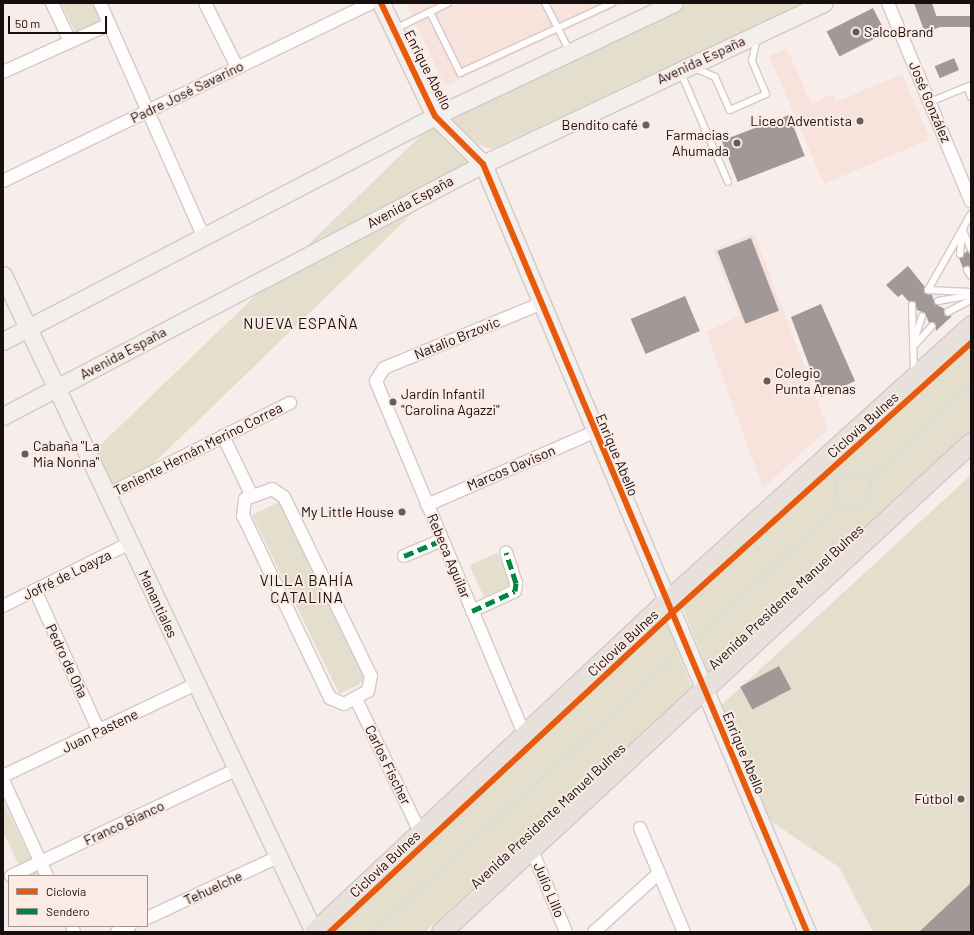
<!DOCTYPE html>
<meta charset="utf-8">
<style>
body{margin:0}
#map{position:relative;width:974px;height:935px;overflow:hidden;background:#f7edea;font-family:Barlow,sans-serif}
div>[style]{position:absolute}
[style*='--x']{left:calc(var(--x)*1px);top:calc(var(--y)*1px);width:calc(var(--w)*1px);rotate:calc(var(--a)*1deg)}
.built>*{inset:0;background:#f8e3dc}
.green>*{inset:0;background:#e4decc;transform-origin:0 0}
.building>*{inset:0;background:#a39898;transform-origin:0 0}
.path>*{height:2.5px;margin-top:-1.25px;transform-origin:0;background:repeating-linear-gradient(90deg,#dedad9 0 4px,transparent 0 6px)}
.path>.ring{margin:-1.25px;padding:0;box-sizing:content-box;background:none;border:2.5px solid #dedad9;border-radius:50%}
.roads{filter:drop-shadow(1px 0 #d2cac7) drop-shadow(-1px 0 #d2cac7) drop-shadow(0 1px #d2cac7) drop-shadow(0 -1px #d2cac7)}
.lane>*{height:6px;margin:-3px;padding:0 3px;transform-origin:3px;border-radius:3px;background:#fefcfc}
.street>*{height:12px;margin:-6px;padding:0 6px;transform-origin:6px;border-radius:6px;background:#fefcfc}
.secondary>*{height:17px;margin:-8.5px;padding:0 8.5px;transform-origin:8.5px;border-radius:8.5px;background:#f2efec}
.primary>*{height:19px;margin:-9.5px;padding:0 9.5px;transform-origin:9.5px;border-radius:9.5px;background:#e8e1db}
.quiet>*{height:5px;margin-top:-2.5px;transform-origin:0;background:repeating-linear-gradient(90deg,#00873e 0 10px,transparent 0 15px)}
.cycleway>*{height:6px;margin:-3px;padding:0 3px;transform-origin:3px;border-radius:3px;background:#e8590c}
.dots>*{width:11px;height:11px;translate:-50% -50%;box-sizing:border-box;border:2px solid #fceae5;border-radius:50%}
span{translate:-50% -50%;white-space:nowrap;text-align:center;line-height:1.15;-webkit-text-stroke:4px #fceae5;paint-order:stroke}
.poi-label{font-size:14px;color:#160f0d}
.left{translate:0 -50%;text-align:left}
.right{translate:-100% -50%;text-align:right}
.street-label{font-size:14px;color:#160f0d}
.neighbourhood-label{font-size:15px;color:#160f0d;letter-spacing:1px}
.frame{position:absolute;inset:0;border:4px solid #160f0d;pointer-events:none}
.legend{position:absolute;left:8px;top:875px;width:140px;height:52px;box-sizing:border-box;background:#fceae5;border:1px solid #a0928f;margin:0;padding:5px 7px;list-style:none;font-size:12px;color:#160f0d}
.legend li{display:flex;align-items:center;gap:8px;height:20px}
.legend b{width:20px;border:1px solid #a0928f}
.scale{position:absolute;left:8px;top:16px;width:99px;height:18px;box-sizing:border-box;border:2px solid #160f0d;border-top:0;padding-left:5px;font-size:12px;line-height:14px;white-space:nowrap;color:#160f0d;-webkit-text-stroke:3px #fceae5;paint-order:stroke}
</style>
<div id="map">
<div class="built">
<i style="clip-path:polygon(406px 3px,625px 3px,445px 86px)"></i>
<i style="clip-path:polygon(787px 49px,811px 104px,833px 94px,836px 102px,902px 74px,930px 139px,824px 184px,769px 56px)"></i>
<i style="clip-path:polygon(754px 233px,828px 429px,763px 488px,706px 332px,739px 316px,713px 250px)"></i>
</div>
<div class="green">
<i style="clip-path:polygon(61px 3px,92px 3px,101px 21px,75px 32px)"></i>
<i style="clip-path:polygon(687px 3px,804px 3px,492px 149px,479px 145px,451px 120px,452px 113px)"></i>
<i style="left:433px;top:124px;width:50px;height:486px;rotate:46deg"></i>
<i style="clip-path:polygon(971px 343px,971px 441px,710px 676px,680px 601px)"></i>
<i style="clip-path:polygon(971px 475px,971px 932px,873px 932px,839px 867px,766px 818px,718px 708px)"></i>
<i style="left:279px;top:502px;width:199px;height:30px;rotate:64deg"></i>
<i style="left:497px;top:553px;width:35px;height:30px;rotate:66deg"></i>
<i style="clip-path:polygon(664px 615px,692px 688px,425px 932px,327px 932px)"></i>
<i style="clip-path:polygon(3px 801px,39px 876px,24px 876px,3px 832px)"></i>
</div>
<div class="building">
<i style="clip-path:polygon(914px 3px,932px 3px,940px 27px,925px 33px)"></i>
<i style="left:873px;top:8px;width:28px;height:52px;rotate:63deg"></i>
<i style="left:971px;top:16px;width:11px;height:38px;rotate:90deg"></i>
<i style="left:954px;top:58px;width:13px;height:21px;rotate:67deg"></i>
<i style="left:789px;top:115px;width:44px;height:72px;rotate:69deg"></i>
<i style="left:751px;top:238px;width:78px;height:36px;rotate:69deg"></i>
<i style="clip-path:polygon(967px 251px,971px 253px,971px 268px,967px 266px,963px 268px,959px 258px)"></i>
<i style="clip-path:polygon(908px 266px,925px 287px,924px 293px,932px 295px,935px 304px,945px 309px,945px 316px,952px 316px,936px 331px,935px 323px,929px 323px,925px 313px,917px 310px,914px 301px,909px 302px,902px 294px,898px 297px,886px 285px)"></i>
<i style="left:685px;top:296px;width:38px;height:59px;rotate:67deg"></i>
<i style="clip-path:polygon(821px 304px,855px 381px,821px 397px,791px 317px)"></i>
<i style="left:779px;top:666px;width:26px;height:44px;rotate:62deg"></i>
<i style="clip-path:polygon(971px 883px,971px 932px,919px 932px)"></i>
</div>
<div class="path">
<i class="ring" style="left:835px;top:472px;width:35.5px;height:35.5px"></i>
<i style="--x:869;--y:479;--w:140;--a:-43.3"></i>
<i style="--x:698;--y:635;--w:193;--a:-42.7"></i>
<i style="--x:372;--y:932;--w:410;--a:-42.3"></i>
</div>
<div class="roads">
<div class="lane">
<i style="--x:545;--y:3;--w:55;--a:63"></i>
<i style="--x:430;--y:12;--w:68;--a:63.8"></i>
<i style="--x:460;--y:73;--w:167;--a:-24.7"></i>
<i style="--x:395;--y:29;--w:59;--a:-26.1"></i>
<i style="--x:694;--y:68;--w:23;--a:23"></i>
<i style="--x:715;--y:77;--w:36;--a:66"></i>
<i style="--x:730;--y:110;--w:39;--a:-24"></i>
<i style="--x:766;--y:94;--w:36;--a:-113"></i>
<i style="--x:752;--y:61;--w:24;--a:-78"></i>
<i style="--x:680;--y:71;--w:121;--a:66.6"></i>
<i style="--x:967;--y:87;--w:11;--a:68"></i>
<i style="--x:930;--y:102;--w:44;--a:-22.5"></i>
<i style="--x:963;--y:231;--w:20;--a:66"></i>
<i style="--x:960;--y:254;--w:21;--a:-85"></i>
<i style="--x:967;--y:270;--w:7;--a:56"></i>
<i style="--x:928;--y:290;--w:87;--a:-60.5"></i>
<i style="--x:928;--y:290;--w:43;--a:2.7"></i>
<i style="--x:938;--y:301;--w:34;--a:-10"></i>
<i style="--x:912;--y:305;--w:68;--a:88.3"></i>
<i style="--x:948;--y:312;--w:26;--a:-28"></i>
<i style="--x:914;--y:341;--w:26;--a:-72"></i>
<i style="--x:913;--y:347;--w:28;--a:-48"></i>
</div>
<div class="street">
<i style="--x:52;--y:3;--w:42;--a:64.7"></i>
<i style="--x:100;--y:3;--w:254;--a:66.1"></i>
<i style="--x:205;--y:3;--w:72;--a:63.4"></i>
<i style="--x:888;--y:3;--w:215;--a:67.3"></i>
<i style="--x:3;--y:72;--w:117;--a:-24.2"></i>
<i style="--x:3;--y:181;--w:410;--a:-25.8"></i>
<i style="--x:223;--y:436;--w:67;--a:64.2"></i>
<i style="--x:272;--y:489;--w:14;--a:34"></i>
<i style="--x:284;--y:497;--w:199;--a:64.1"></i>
<i style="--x:371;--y:676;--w:15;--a:101"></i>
<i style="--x:368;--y:691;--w:27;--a:152"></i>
<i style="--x:344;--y:704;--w:15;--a:-157"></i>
<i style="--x:330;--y:698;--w:202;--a:-115.5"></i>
<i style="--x:243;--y:516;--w:17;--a:-83"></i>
<i style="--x:245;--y:499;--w:29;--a:-20"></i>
<i style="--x:107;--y:495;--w:205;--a:-26.7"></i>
<i style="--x:427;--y:505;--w:182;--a:-23.6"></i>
<i style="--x:404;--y:556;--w:41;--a:-22.8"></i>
<i style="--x:35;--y:590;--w:155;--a:65.6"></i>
<i style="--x:3;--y:606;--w:142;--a:-26.4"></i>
<i style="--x:472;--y:611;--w:47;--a:-24.9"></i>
<i style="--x:515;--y:591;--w:8;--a:-83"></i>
<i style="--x:516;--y:583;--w:32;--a:-108"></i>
<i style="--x:356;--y:699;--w:148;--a:64.3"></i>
<i style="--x:525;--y:736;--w:385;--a:-112.8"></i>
<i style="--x:376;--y:381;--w:15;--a:-58"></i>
<i style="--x:384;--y:368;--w:169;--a:-22.3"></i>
<i style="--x:3;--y:776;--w:214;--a:-25.5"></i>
<i style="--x:3;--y:780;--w:106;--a:65.4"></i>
<i style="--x:640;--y:828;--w:113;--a:67.1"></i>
<i style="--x:531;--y:848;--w:91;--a:67.4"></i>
<i style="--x:11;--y:876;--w:250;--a:-25.3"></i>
<i style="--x:147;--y:918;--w:145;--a:-25"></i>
<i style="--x:72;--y:926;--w:6;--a:72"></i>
<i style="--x:117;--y:932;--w:14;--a:-25"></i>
<i style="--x:594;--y:932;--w:88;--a:-42.2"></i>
</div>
<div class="secondary">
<i style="--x:381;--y:3;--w:125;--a:64.5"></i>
<i style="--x:435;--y:116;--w:68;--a:45"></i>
<i style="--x:483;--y:164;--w:834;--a:67.13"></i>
<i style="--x:3;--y:275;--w:727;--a:64.67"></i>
<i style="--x:3;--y:341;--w:487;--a:-27.5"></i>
<i style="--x:435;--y:116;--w:264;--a:-25.3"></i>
<i style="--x:3;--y:416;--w:542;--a:-27.7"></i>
<i style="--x:483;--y:164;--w:377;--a:-25.3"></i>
</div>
<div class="primary">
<i style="--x:314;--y:932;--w:482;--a:-43.2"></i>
<i style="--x:666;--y:602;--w:412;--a:-42.2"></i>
<i style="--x:441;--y:932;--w:722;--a:-42.75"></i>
</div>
</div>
<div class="quiet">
<i style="--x:404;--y:556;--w:41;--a:-22.8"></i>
<i style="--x:472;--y:611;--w:47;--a:-24.9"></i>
<i style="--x:515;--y:591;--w:8;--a:-83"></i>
<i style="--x:516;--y:583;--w:32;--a:-108"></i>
</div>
<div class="cycleway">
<i style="--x:381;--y:3;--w:125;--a:64.5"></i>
<i style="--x:435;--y:116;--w:68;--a:45"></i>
<i style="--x:483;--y:164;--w:834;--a:67.13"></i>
<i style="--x:330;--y:932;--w:466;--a:-43"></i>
<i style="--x:671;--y:614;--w:404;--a:-42.1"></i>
</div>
<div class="dots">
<i style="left:856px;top:32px;background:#655d5a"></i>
<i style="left:860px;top:121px;background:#655d5a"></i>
<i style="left:646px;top:125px;background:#655d5a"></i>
<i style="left:737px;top:143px;background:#655d5a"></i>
<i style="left:767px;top:381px;background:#655d5a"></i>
<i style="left:393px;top:402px;background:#655d5a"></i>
<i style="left:25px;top:454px;background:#655d5a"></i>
<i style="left:402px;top:512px;background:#655d5a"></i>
<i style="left:961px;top:799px;background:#655d5a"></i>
</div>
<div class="poi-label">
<span class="left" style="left:864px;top:32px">SalcoBrand</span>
<span class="right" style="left:852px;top:121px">Liceo Adventista</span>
<span class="right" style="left:638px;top:125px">Bendito café</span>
<span class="right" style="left:729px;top:143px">Farmacias<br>Ahumada</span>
<span class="left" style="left:775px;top:381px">Colegio<br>Punta Arenas</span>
<span class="left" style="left:401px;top:402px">Jardín Infantil<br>"Carolina Agazzi"</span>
<span class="left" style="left:33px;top:454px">Cabaña "La<br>Mia Nonna"</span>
<span class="right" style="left:394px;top:512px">My Little House</span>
<span class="right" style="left:953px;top:799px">Fútbol</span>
</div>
<div class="street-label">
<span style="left:701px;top:60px;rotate:-25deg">Avenida España</span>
<span style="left:428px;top:70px;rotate:63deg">Enrique Abello</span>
<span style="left:187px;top:92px;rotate:-26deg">Padre José Savarino</span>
<span style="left:930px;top:102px;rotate:67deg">José González</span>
<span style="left:410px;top:202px;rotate:-28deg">Avenida España</span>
<span style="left:457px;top:338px;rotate:-22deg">Natalio Brzovic</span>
<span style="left:123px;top:353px;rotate:-28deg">Avenida España</span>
<span style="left:863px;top:425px;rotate:-42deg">Ciclovía Bulnes</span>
<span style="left:198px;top:449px;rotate:-27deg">Teniente Hernán Merino Correa</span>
<span style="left:617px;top:455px;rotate:67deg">Enrique Abello</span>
<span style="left:511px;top:468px;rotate:-23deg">Marcos Davison</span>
<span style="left:449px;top:556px;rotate:67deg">Rebeca Aguilar</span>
<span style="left:67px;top:575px;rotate:-26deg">Jofré de Loayza</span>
<span style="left:786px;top:597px;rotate:-43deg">Avenida Presidente Manuel Bulnes</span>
<span style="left:158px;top:604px;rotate:65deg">Manantiales</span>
<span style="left:623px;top:643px;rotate:-43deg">Ciclovía Bulnes</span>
<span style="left:67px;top:661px;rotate:65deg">Pedro de Oña</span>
<span style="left:100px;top:731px;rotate:-26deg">Juan Pastene</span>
<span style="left:744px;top:753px;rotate:67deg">Enrique Abello</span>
<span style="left:388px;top:765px;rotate:64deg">Carlos Fischer</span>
<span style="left:548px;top:816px;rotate:-43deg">Avenida Presidente Manuel Bulnes</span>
<span style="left:124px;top:823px;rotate:-25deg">Franco Bianco</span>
<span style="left:385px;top:864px;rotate:-43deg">Ciclovía Bulnes</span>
<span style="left:213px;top:888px;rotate:-25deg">Tehuelche</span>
<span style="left:549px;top:890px;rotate:67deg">Julio Lillo</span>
</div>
<div class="neighbourhood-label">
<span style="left:301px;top:324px">NUEVA ESPAÑA</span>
<span style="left:307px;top:589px">VILLA BAHÍA<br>CATALINA</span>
</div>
<div class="frame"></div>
<ul class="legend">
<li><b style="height:5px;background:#e8590c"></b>Ciclovía</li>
<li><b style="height:5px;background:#00873e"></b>Sendero</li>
</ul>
<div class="scale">50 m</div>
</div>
